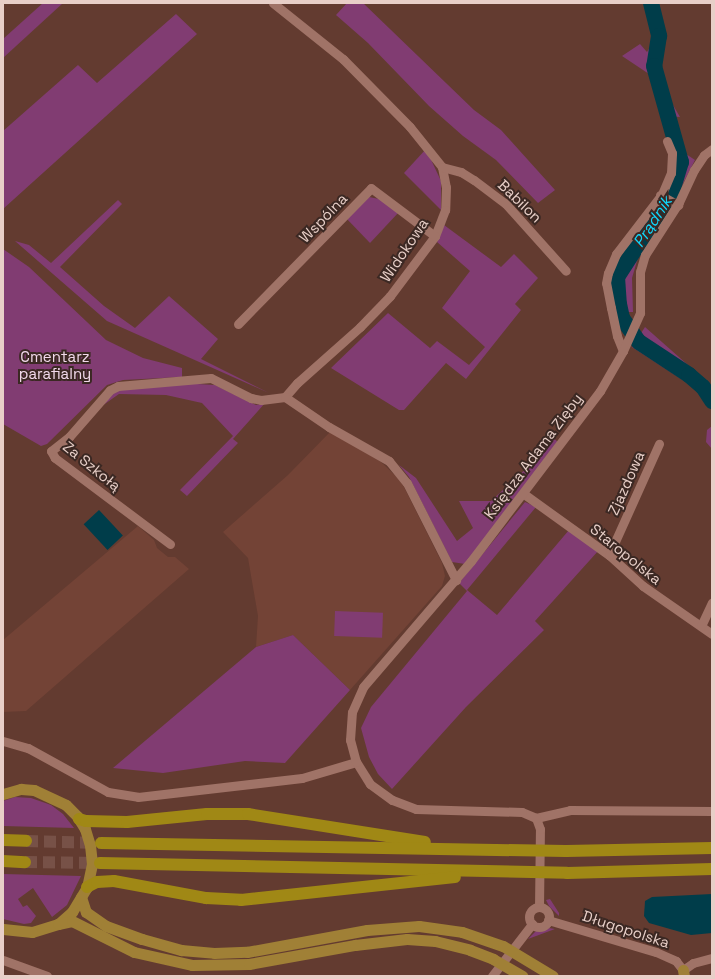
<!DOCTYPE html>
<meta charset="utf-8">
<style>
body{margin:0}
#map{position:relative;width:715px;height:979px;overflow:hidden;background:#633b30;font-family:"Space Grotesk",sans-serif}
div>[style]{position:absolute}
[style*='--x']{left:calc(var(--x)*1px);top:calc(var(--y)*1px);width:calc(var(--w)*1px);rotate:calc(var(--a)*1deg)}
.built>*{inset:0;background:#734336}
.green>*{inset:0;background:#813c72;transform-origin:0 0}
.water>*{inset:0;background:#003d4a;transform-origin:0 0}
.river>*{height:16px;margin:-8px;padding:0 8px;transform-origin:8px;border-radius:8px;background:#003d4a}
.highway-tunnel>*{height:12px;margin-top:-6px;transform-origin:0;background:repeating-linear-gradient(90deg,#775147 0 12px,transparent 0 18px)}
.minor>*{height:9px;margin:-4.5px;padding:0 4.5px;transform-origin:4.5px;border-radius:4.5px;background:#a07367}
.minor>.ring{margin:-4.5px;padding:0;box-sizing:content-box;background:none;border:9px solid #a07367;border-radius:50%}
.major>*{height:11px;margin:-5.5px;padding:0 5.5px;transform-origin:5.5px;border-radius:5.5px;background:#a08036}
.highway>*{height:12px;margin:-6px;padding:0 6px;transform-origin:6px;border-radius:6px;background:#a08815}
span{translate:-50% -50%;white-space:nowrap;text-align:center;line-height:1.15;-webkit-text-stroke:4px #3b2823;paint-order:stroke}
.street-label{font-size:15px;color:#e8cfc8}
.park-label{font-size:15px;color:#f2d9eb}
.water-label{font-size:16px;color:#0fd8fd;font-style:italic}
.frame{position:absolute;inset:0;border:4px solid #e8cfc8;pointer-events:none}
</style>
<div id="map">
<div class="built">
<i style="clip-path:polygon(331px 431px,381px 462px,401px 481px,442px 563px,445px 576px,442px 586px,350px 690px,293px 635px,256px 647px,258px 616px,248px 558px,223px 532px,288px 475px)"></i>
<i style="clip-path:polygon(138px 526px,154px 540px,157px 548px,168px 557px,175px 557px,189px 569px,26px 711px,3px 712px,3px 640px)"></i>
</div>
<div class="green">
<i style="clip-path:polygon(43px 3px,63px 3px,3px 58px,3px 39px)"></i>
<i style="clip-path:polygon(347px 3px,363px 3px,474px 110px,501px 130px,555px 190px,538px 203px,496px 160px,463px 136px,429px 106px,368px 43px,336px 15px)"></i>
<i style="clip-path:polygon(648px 3px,655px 3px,657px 6px,663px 28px,663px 60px,659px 62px,670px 100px,680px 117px,665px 116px,652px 76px,622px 56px,640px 44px,647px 52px,655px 39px,655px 25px)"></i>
<i style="clip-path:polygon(176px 14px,197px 34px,3px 209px,3px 131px,78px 65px,97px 83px)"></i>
<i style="clip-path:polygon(666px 120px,675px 122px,683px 152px,695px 160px,675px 199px,664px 195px,674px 156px)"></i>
<i style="clip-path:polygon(426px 149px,441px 181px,441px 210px,404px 173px)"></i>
<i style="clip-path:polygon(369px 197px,379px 199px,399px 212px,370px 243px,346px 218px)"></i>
<i style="clip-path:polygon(663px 199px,672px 205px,650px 235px,637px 261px,632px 278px,633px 312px,629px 312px,622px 330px,613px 286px,614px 275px,631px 241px)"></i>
<i style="clip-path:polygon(118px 200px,122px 204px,60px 267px,104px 306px,135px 328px,169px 296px,218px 339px,201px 359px,269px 393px,107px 321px,15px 241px,29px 245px,51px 263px)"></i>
<i style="clip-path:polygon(444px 225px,501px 267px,514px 254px,538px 278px,515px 304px,521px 310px,466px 379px,446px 363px,404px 410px,399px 410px,331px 368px,388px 313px,430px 348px,437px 341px,469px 365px,485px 347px,442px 308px,470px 271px,437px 242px)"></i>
<i style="clip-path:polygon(3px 249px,29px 267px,106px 340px,143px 358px,182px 368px,182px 377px,123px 380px,107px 385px,47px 444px,41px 446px,3px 424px)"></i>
<i style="clip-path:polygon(645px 327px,706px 381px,712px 388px,712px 405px,704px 394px,632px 347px)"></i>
<i style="clip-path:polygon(179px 383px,215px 385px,256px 405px,265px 403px,233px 439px,238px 443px,187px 496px,180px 490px,233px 436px,202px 403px,166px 395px,119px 394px,99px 408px,110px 393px,118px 389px)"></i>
<i style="clip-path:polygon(712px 426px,712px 449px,706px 442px,707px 430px)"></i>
<i style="clip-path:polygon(552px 437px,558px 442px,465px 564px,452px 562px,409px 477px,399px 465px,416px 478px,457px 541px,473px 528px,459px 501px,491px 501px,530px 465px)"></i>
<i style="clip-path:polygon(525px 502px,536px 507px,467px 590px,497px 615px,569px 530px,599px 550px,535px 621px,544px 630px,466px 707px,392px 789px,378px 774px,369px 757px,361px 728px,371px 707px,467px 591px,459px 583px)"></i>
<i style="left:335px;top:611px;width:48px;height:25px;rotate:2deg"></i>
<i style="clip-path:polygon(293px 635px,350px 690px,285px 763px,245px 761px,163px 773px,113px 768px,256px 647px)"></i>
<i style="clip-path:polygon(15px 797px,31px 798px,51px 805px,63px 814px,74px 828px,3px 826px,3px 801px)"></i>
<i style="clip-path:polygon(3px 874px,81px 876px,67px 905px,52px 917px,33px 888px,18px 899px,23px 907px,27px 905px,36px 916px,31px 923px,24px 924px,3px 919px)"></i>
<i style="clip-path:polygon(550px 899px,559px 913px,559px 916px,549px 906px,546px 900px)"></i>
<i style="clip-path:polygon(549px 928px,555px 929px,528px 939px,536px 931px)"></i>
</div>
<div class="water">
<i style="left:99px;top:510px;width:35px;height:21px;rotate:47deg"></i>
<i style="clip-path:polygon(712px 894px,712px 933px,691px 935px,649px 923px,644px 916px,645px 901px,652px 897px)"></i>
</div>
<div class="river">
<i style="--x:651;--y:3;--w:34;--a:76"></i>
<i style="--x:659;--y:36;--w:30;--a:99"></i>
<i style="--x:654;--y:66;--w:100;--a:74.3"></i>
<i style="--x:681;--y:162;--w:31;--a:107"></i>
<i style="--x:672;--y:192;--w:101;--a:122.9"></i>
<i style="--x:617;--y:277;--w:27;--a:86"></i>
<i style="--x:619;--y:304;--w:14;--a:78"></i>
<i style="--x:622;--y:318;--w:29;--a:55"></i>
<i style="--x:639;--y:342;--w:60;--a:33.4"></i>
<i style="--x:689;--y:375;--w:18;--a:41"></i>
<i style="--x:703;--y:387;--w:17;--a:57"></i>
</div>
<div class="highway-tunnel">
<i style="--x:26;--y:841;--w:74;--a:1.5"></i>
<i style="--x:25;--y:862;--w:75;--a:0.8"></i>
</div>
<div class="minor">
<i style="--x:273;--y:3;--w:90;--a:38.7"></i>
<i style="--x:343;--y:59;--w:95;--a:45.4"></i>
<i style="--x:410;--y:127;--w:51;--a:51.3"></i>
<i style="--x:442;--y:167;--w:20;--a:79"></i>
<i style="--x:446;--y:187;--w:23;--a:92"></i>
<i style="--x:445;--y:210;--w:28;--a:111"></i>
<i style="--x:435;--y:236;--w:75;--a:126.9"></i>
<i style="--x:390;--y:296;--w:43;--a:134.1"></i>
<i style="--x:360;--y:327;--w:84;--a:138.4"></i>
<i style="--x:297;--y:383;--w:18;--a:131"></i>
<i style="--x:442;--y:167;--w:20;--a:15"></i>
<i style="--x:461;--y:172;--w:15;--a:32"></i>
<i style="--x:474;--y:180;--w:39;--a:37"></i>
<i style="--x:505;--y:203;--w:91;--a:48.1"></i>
<i style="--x:660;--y:195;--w:21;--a:29"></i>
<i style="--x:238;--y:324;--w:190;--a:-45.6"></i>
<i style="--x:371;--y:188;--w:80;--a:36.9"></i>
<i style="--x:623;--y:351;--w:16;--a:-112"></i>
<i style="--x:617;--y:336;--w:29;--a:-102"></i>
<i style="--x:611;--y:308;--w:25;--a:-101"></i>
<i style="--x:606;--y:283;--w:10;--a:-79"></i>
<i style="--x:608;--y:273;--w:21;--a:-67"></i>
<i style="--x:616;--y:254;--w:76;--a:-52.5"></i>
<i style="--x:662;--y:194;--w:23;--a:-67"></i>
<i style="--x:671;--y:173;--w:20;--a:-87"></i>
<i style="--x:672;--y:153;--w:13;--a:-113"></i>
<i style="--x:524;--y:494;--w:105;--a:35.7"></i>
<i style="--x:609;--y:555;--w:46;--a:42.4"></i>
<i style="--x:643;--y:586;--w:84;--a:34.8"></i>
<i style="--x:170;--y:544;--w:144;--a:-143.2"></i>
<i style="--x:55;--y:458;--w:8;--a:-120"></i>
<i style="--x:51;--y:451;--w:23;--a:-38"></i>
<i style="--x:69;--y:437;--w:62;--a:-48.9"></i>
<i style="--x:110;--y:390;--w:9;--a:-27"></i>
<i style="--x:118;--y:386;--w:93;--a:-4.9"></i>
<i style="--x:211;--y:378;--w:45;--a:26.6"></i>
<i style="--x:251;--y:398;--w:10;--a:11"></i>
<i style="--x:261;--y:400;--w:24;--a:-7"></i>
<i style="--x:285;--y:397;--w:53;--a:34.3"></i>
<i style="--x:329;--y:427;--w:69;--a:29.5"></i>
<i style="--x:389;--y:461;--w:28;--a:51"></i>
<i style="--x:407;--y:483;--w:109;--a:63.2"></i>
<i style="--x:609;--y:555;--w:122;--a:-65.8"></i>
<i style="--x:701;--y:626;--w:26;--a:-65"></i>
<i style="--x:3;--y:741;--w:26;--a:16"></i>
<i style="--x:28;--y:748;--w:91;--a:28.8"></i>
<i style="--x:108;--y:792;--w:30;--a:9"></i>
<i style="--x:138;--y:797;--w:165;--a:-6.6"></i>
<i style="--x:302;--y:778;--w:56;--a:-16.5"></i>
<i style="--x:536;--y:818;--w:35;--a:-13"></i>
<i style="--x:570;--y:810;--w:142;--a:0.4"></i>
<i style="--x:539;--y:907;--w:78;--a:-89.3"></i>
<i style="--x:540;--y:829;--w:12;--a:-110"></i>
<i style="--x:536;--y:818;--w:15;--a:-157"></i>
<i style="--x:522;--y:812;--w:106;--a:-178.4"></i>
<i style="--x:416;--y:809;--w:26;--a:-159"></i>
<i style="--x:392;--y:800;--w:27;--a:-144"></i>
<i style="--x:370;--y:784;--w:26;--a:-122"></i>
<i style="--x:356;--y:762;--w:23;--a:-105"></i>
<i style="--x:350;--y:740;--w:28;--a:-86"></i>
<i style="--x:352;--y:712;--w:27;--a:-66"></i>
<i style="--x:363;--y:687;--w:166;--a:-49.4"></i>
<i style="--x:471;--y:561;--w:213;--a:-52.8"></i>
<i style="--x:600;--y:391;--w:46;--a:-60.1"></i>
<i style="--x:623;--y:351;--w:42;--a:-65.9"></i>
<i style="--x:640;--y:313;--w:41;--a:-90"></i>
<i style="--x:640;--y:272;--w:18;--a:-74"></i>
<i style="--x:645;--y:255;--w:63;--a:-57.3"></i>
<i style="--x:679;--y:202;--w:35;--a:-65"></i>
<i style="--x:694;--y:170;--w:18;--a:-56"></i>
<i style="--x:704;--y:155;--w:10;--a:-37"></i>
<i class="ring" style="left:529px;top:907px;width:11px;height:11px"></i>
<i style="--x:548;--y:920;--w:113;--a:16.5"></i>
<i style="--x:656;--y:952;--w:22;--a:24"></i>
<i style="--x:676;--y:961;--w:11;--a:52"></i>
<i style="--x:683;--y:970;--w:12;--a:-35"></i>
<i style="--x:693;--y:963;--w:20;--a:-15"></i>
<i style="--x:3;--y:960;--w:47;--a:20"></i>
<i style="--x:492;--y:976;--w:66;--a:-52.4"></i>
</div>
<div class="major">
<i style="--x:3;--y:794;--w:19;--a:-16"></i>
<i style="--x:21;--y:789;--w:13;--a:4"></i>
<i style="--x:34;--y:790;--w:35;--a:25"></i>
<i style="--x:66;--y:805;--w:16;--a:45"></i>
<i style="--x:77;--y:816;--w:15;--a:58"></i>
<i style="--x:85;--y:829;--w:17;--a:73"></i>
<i style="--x:90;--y:845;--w:19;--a:84"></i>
<i style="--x:92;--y:864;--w:24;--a:102"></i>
<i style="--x:87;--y:887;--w:29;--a:121"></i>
<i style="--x:72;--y:912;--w:18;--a:139"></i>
<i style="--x:58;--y:924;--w:27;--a:163"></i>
<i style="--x:32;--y:932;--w:29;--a:-174"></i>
<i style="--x:81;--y:897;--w:16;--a:72"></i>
<i style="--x:86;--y:912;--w:24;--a:35"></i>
<i style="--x:106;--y:926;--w:38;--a:20"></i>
<i style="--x:142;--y:939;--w:41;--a:15.8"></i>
<i style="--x:181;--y:950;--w:33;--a:5"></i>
<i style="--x:214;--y:953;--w:33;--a:-2"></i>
<i style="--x:247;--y:952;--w:122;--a:-10.4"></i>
<i style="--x:367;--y:930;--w:52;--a:-4.4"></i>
<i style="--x:419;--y:926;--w:43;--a:7.9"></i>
<i style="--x:462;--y:932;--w:43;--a:18.9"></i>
<i style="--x:503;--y:946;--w:58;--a:31"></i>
<i style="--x:58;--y:924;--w:14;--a:-12"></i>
<i style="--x:72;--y:921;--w:69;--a:26.6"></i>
<i style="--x:134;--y:952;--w:59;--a:12.6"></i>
<i style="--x:192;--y:965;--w:57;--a:-1"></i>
<i style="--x:249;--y:964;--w:108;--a:-10.2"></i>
<i style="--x:355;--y:945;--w:52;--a:-6.6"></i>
<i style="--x:407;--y:939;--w:28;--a:4"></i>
<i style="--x:435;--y:941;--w:36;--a:14"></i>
<i style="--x:470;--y:950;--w:25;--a:21"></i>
<i style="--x:493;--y:959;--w:34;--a:30"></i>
<i style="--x:683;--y:970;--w:6;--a:81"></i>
</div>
<div class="highway">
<i style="--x:79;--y:819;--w:7;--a:16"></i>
<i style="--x:86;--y:821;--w:41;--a:1.4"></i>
<i style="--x:127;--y:822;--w:80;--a:-5.7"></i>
<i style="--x:207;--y:814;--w:41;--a:0"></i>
<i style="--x:248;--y:814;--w:179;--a:9"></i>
<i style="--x:3;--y:840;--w:23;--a:2"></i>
<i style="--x:101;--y:843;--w:465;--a:1"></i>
<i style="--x:566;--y:851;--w:146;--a:-1.2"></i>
<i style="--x:3;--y:861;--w:22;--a:3"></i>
<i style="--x:100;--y:863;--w:467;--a:1.2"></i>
<i style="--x:567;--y:873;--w:145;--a:-1.6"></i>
<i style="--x:87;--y:887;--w:11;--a:-27"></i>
<i style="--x:97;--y:882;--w:17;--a:-3"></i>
<i style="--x:114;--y:881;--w:94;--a:10.5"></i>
<i style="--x:206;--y:898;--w:35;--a:3"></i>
<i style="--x:241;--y:900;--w:215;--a:-6.1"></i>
</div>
<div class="street-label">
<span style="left:520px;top:201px;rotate:44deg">Babilon</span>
<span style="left:323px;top:218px;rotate:-46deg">Wspólna</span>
<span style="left:404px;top:250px;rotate:-56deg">Widokowa</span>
<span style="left:533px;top:456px;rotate:-53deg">Księdza Adama Zięby</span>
<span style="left:92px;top:466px;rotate:39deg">Za Szkołą</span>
<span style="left:626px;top:483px;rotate:-66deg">Zjazdowa</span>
<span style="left:626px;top:554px;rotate:39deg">Staropolska</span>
<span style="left:626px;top:929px;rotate:18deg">Długopolska</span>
</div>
<div class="park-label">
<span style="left:55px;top:365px">Cmentarz<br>parafialny</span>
</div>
<div class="water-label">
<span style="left:653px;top:222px;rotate:-57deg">Prądnik</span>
</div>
<div class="frame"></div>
</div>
